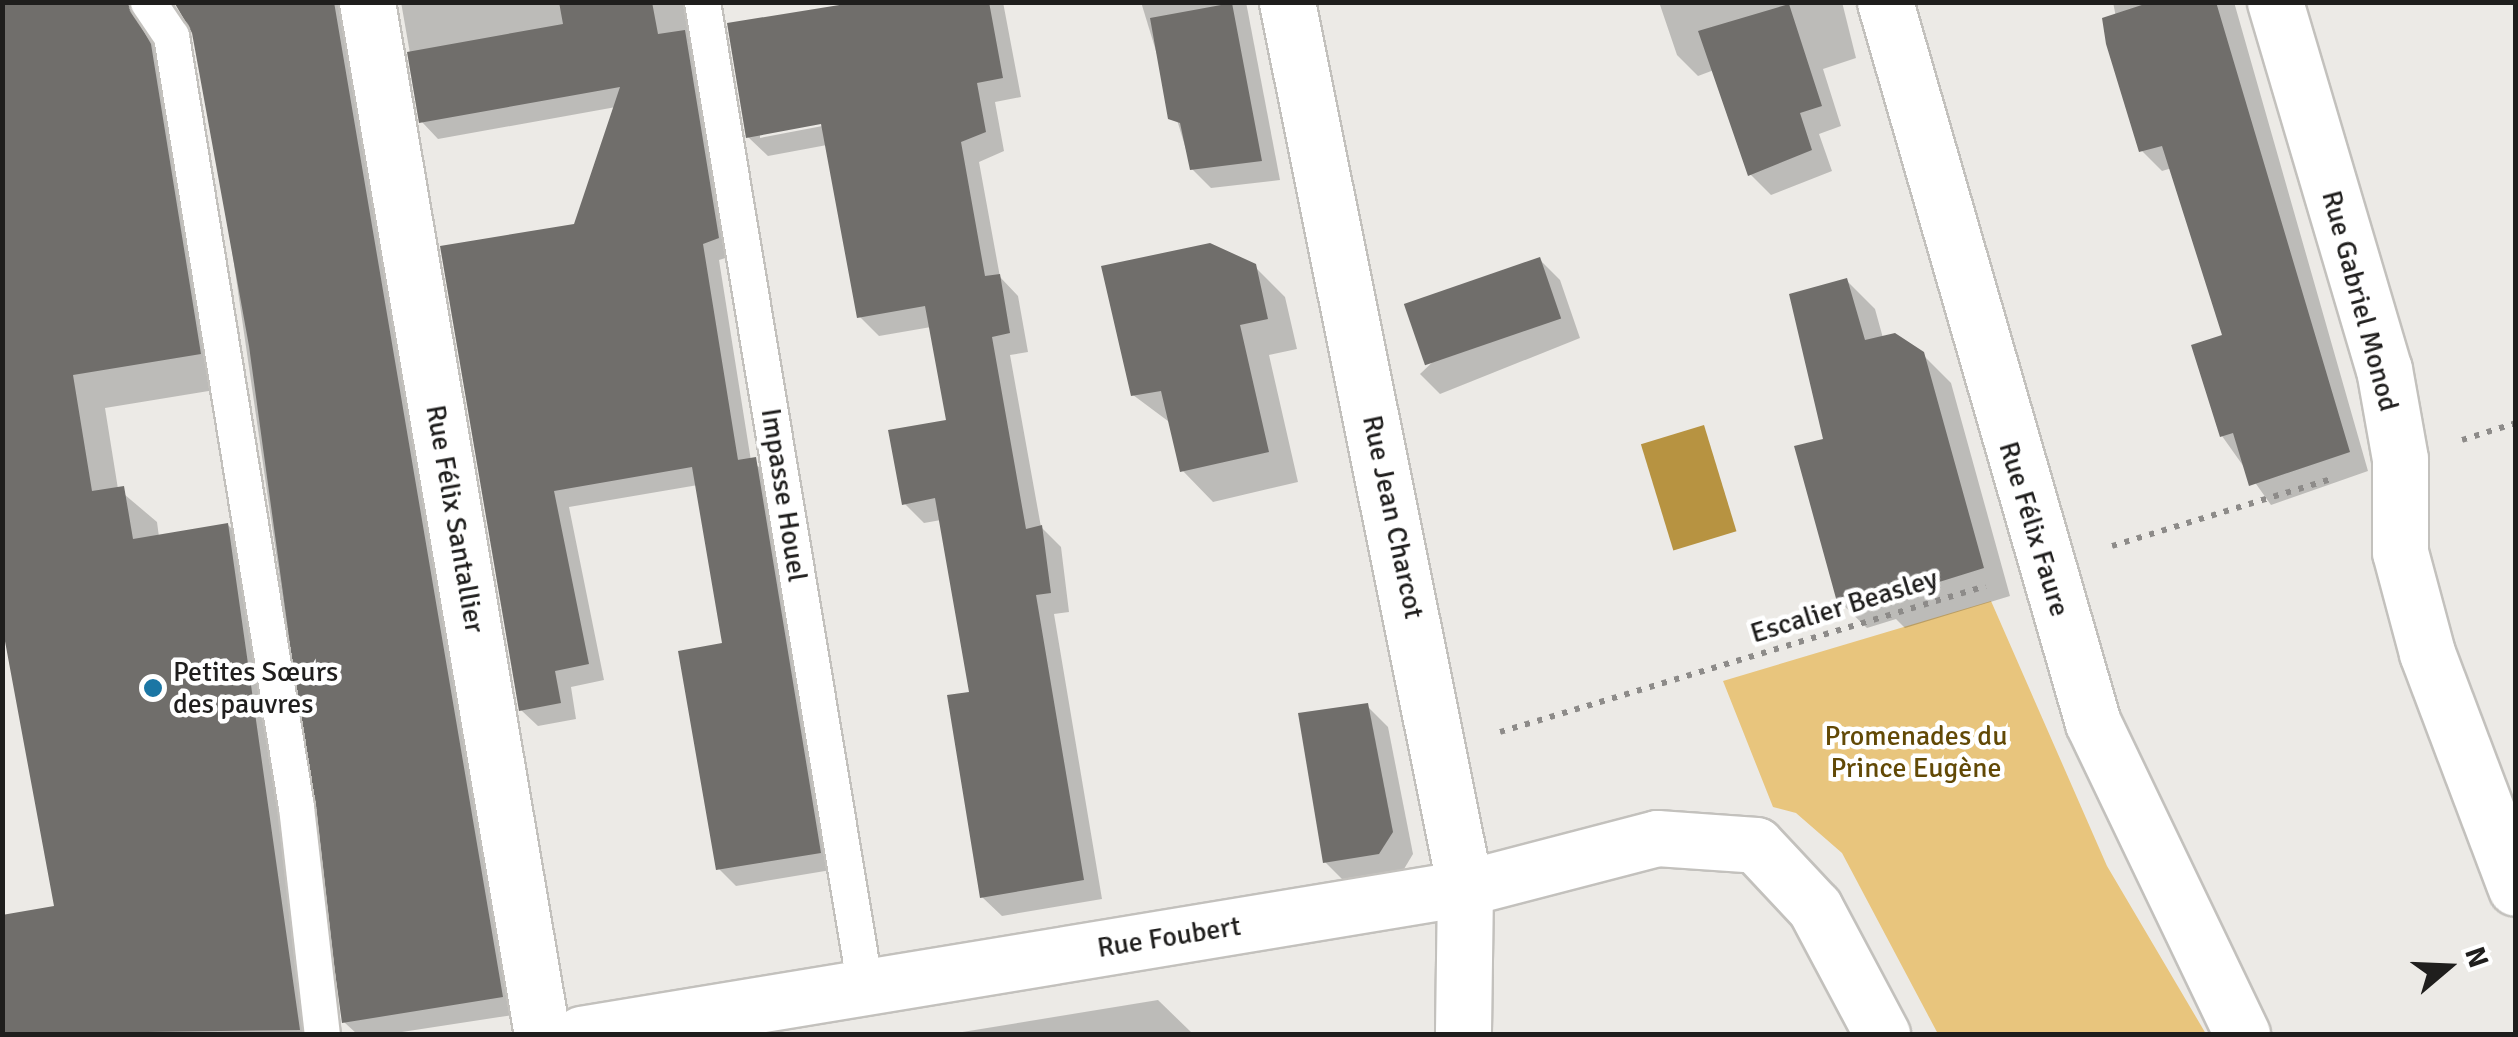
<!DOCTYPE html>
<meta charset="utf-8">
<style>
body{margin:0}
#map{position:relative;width:2518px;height:1037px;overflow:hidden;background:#eceae6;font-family:Signika,sans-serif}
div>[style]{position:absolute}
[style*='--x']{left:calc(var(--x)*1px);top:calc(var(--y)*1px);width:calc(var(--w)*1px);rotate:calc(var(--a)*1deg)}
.green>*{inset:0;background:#e8c57d}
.water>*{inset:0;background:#b79341;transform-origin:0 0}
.shadow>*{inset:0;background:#0003}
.building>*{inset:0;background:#706e6b;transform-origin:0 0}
.path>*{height:6px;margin-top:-3px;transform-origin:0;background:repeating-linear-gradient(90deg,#8d8b89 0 5px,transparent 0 13px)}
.roads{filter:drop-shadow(2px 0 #c3c1bd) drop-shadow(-2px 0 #c3c1bd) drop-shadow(0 2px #c3c1bd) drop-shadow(0 -2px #c3c1bd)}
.service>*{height:35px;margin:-17.5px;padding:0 17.5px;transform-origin:17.5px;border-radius:17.5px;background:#fff}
.minor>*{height:55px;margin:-27.5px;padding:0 27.5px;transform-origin:27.5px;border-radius:27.5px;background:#fff}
.dots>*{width:28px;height:28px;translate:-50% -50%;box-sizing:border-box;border:5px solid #fff;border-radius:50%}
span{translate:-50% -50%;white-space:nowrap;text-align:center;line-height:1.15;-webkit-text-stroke:9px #fff;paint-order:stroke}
.street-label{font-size:28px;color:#1f1e1d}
.poi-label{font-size:28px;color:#1f1e1d}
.left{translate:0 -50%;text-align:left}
.park-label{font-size:28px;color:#624906}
.frame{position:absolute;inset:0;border:5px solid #1f1e1d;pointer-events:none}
.north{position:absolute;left:2398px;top:917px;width:100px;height:100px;-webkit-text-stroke:8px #fff;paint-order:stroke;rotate:71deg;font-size:28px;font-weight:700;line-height:40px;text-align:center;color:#1f1e1d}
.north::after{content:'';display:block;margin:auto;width:35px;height:45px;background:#1f1e1d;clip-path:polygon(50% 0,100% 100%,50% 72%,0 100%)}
</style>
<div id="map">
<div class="green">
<i style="clip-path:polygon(1991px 601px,2107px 866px,2206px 1034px,1938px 1034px,1842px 853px,1796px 813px,1773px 807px,1723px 681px)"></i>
</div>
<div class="water">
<i style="left:1704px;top:425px;width:111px;height:66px;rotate:73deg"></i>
</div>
<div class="shadow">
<i style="clip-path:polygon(125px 2px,160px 37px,233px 387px,105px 408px,118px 489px,157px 522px,159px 537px,228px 525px,261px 559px,328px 1034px,2px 1034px,2px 917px,57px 908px,2px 611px)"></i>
<i style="clip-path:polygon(196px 2px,360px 2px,519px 1014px,389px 1034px,357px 1034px,344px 1022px)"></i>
<i style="clip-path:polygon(401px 2px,698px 2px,735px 255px,719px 260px,751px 461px,772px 477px,837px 869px,736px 886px,719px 869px,725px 645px,698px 485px,569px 507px,604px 680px,571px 687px,576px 719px,538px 726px,521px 710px,576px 226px,616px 107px,438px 139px,422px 122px)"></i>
<i style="clip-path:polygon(evenodd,1003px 2px,1021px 97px,995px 102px,1004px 151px,979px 162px,1000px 277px,1018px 296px,1028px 352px,1010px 355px,1041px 527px,1061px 547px,1069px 612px,1054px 614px,1102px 899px,1002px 916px,982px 897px,972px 694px,941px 520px,924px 523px,904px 503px,949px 422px,931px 327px,879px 336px,860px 317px,827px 145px,768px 156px,748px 137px,873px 3px,1003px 2px,832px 119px,833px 124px,760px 138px,760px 133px,832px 119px)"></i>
<i style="clip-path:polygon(1141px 2px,1246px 2px,1280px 180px,1211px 188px,1192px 169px)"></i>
<i style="clip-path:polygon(1659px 2px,1842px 2px,1856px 58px,1823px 69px,1841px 126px,1819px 134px,1832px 171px,1771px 195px,1750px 174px,1714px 70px,1698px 76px,1677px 55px)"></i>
<i style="clip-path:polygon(2113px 2px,2234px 2px,2368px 471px,2271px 505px,2222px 436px,2226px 337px,2172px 168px,2162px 171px,2142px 151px)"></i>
<i style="clip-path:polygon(1540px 260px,1560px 280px,1580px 338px,1440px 394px,1420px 374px)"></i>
<i style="clip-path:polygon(1254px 266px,1285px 297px,1297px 349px,1269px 355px,1298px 482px,1213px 502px,1183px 471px,1172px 424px,1133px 395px)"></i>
<i style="clip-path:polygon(1847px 281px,1875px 309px,1883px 338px,1922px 354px,1951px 383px,2010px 596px,1905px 628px,1896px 619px,1867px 628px,1839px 601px,1826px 440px)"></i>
<i style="clip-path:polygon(1367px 706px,1388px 727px,1413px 854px,1401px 874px,1346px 883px,1325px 862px)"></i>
<i style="clip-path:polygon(1158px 1000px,1193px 1034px,950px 1034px)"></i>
</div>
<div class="building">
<i style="clip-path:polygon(2px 2px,127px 2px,151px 44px,201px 354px,73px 375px,92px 491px,124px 486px,133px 539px,228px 523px,300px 1030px,2px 1034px,2px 915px,54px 906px,2px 625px)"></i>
<i style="clip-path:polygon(174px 2px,334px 2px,503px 997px,342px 1023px,249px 346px,192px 33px)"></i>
<i style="clip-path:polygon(559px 2px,652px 2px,658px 34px,685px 30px,719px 238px,703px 244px,738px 460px,719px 463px,756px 457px,821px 853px,716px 870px,678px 651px,722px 643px,692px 467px,554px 491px,589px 664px,555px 671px,561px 703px,519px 711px,440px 246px,574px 224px,620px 87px,419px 123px,407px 52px,563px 24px)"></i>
<i style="clip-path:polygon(858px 2px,989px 2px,1003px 78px,977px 83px,986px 132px,961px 142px,985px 276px,1000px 274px,1010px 333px,992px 337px,1026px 529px,1042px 525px,1051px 593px,1036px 595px,1084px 880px,980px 898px,947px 695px,969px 692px,935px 498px,902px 505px,888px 430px,946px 420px,925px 306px,857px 318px,821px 124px,746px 138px,727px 23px)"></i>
<i style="clip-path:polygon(2151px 2px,2216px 2px,2350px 452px,2249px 486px,2233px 433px,2220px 437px,2191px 345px,2222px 335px,2162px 146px,2139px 152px,2106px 44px,2102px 18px)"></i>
<i style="clip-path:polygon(1232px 3px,1262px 161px,1190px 170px,1180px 123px,1168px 119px,1150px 18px)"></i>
<i style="clip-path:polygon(1789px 4px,1822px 106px,1800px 113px,1812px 150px,1748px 176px,1698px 31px)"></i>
<i style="clip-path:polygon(1210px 243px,1256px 264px,1268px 319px,1240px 325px,1269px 452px,1180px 472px,1161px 391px,1131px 396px,1101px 266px)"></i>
<i style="left:1540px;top:257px;width:65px;height:144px;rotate:71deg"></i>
<i style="clip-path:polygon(1847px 278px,1865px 340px,1895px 333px,1924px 352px,1984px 568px,1875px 602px,1872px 590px,1837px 602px,1794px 446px,1823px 439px,1789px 294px)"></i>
<i style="clip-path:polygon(1368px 703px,1393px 832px,1379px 854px,1323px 863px,1298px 713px)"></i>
</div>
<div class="path">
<i style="--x:2462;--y:440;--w:57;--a:-17.5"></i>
<i style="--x:2112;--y:546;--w:233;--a:-17"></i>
<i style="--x:1500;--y:732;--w:507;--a:-16.72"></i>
</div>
<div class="roads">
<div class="service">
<i style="--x:148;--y:2;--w:41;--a:55.9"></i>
<i style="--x:171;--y:36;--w:781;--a:80.79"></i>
<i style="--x:296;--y:807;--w:228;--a:83.5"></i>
<i style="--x:702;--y:2;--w:999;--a:80.61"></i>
</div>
<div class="minor">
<i style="--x:367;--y:2;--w:1047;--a:80.38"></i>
<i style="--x:1287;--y:2;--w:904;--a:78.64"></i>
<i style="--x:1465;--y:888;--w:146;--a:90.8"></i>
<i style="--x:1885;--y:2;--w:750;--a:73.91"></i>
<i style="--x:2093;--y:723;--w:345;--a:64.4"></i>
<i style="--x:2275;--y:2;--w:383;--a:73.5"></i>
<i style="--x:2384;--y:369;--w:91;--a:79.9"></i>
<i style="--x:2400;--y:459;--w:93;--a:90"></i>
<i style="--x:2400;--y:552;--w:105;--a:75"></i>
<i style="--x:2427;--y:653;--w:251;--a:69.3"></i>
<i style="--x:581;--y:1034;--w:896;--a:-9.38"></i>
<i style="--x:1465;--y:888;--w:198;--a:-14.6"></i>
<i style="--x:1657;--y:838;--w:99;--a:4"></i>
<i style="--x:1756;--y:845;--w:86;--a:46.9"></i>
<i style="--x:1815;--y:908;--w:143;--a:62"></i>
</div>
</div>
<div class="dots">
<i style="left:153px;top:688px;background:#1b76a4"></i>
</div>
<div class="street-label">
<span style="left:2360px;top:301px;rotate:75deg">Rue Gabriel Monod</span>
<span style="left:784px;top:495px;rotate:81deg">Impasse Houel</span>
<span style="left:1393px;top:517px;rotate:78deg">Rue Jean Charcot</span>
<span style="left:455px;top:519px;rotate:80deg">Rue Félix Santallier</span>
<span style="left:2034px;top:529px;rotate:73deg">Rue Félix Faure</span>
<span style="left:1844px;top:606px;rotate:-17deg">Escalier Beasley</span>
<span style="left:1169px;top:937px;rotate:-9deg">Rue Foubert</span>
</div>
<div class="poi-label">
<span class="left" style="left:173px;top:688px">Petites Sœurs<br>des pauvres</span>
</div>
<div class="park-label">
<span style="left:1916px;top:752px">Promenades du<br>Prince Eugène</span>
</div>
<div class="frame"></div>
<div class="north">N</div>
</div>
